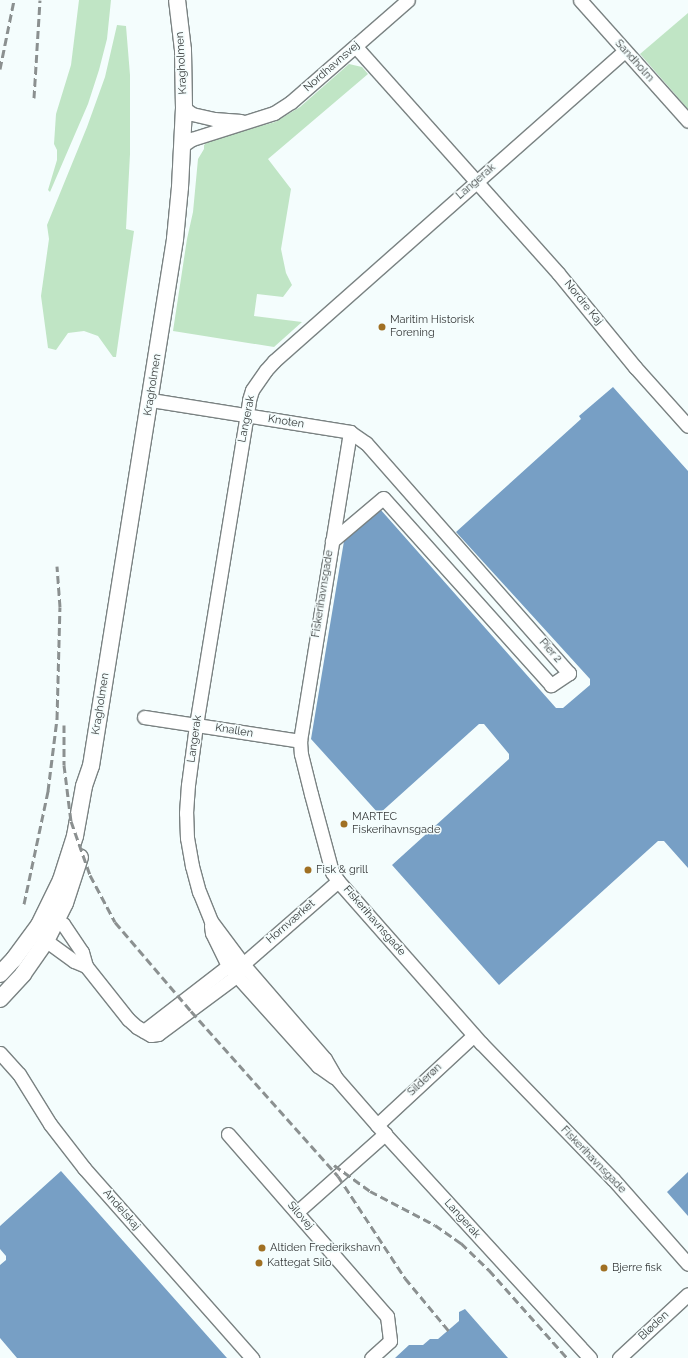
<!DOCTYPE html>
<meta charset="utf-8">
<style>
body{margin:0}
#map{position:relative;width:688px;height:1358px;overflow:hidden;background:#f4fdfd;font-family:Raleway,sans-serif}
div>[style]{position:absolute}
[style*='--x']{left:calc(var(--x)*1px);top:calc(var(--y)*1px);width:calc(var(--w)*1px);rotate:calc(var(--a)*1deg)}
.green>*{inset:0;background:#c0e5c5}
.water>*{inset:0;background:#779fc5}
.roads{filter:drop-shadow(1px 0 #7a8282) drop-shadow(-1px 0 #7a8282) drop-shadow(0 1px #7a8282) drop-shadow(0 -1px #7a8282)}
.minor>*{height:13px;margin:-6.5px;padding:0 6.5px;transform-origin:6.5px;border-radius:6.5px;background:#fff}
.tertiary>*{height:16px;margin:-8px;padding:0 8px;transform-origin:8px;border-radius:8px;background:#fff}
.rail>*{height:3px;margin-top:-1.5px;transform-origin:0;background:repeating-linear-gradient(90deg,#8b9090 0 8px,transparent 0 12px)}
.dots>*{width:11px;height:11px;translate:-50% -50%;box-sizing:border-box;border:2px solid #f4fdfd;border-radius:50%}
span{translate:-50% -50%;white-space:nowrap;text-align:center;line-height:1.15;-webkit-text-stroke:3px #f4fdfd;paint-order:stroke}
.street-label{font-size:11px;color:#373a3a}
.poi-label{font-size:11px;color:#373a3a}
.left{translate:0 -50%;text-align:left}
</style>
<div id="map">
<div class="green">
<i style="clip-path:polygon(79px 0,111px 0,107px 39px,99px 70px,88px 104px,50px 192px,48px 190px,57px 160px,57px 150px,54px 144px,56px 114px,71px 65px)"></i>
<i style="clip-path:polygon(688px 13px,688px 109px,640px 54px)"></i>
<i style="clip-path:polygon(117px 25px,126px 26px,130px 75px,130px 154px,126px 229px,134px 231px,116px 357px,113px 357px,98px 336px,84px 331px,68px 333px,56px 350px,48px 348px,41px 296px,49px 239px,47px 225px,87px 127px,105px 77px)"></i>
<i style="clip-path:polygon(349px 64px,362px 67px,368px 74px,268px 159px,291px 189px,281px 249px,286px 273px,292px 285px,283px 297px,257px 294px,254px 316px,302px 322px,274px 347px,173px 331px,187px 239px,193px 212px,198px 159px,204px 149px,204px 145px,210px 140px,275px 122px,300px 107px)"></i>
</div>
<div class="water">
<i style="clip-path:polygon(613px 387px,688px 471px,688px 868px,664px 841px,658px 841px,499px 985px,392px 865px,509px 759px,509px 754px,484px 724px,479px 724px,379px 814px,311px 739px,344px 541px,380px 509px,556px 708px,563px 708px,590px 685px,590px 679px,456px 532px,581px 419px,579px 416px)"></i>
<i style="clip-path:polygon(61px 1171px,227px 1358px,17px 1358px,0 1338px,0 1265px,6px 1260px,6px 1256px,0 1249px,0 1226px)"></i>
<i style="clip-path:polygon(688px 1172px,688px 1216px,667px 1192px)"></i>
<i style="clip-path:polygon(465px 1309px,508px 1358px,395px 1358px,409px 1345px,423px 1345px,430px 1339px,438px 1339px,459px 1321px,459px 1312px)"></i>
</div>
<div class="roads">
<div class="minor">
<i style="--x:580;--y:0;--w:162;--a:48.2"></i>
<i style="--x:356;--y:47;--w:303;--a:48.2"></i>
<i style="--x:558;--y:273;--w:122;--a:50.7"></i>
<i style="--x:635;--y:367;--w:79;--a:48.1"></i>
<i style="--x:184;--y:108;--w:10;--a:37"></i>
<i style="--x:192;--y:114;--w:23;--a:13"></i>
<i style="--x:214;--y:119;--w:27;--a:4"></i>
<i style="--x:183;--y:145;--w:11;--a:-34"></i>
<i style="--x:192;--y:139;--w:86;--a:-17.6"></i>
<i style="--x:274;--y:113;--w:20;--a:-33"></i>
<i style="--x:291;--y:102;--w:155;--a:-41.1"></i>
<i style="--x:151;--y:400;--w:202;--a:9.1"></i>
<i style="--x:350;--y:432;--w:19;--a:35"></i>
<i style="--x:366;--y:443;--w:307;--a:48.6"></i>
<i style="--x:569;--y:673;--w:22;--a:146"></i>
<i style="--x:551;--y:685;--w:251;--a:-131.9"></i>
<i style="--x:383;--y:498;--w:67;--a:139.9"></i>
<i style="--x:350;--y:432;--w:313;--a:99.2"></i>
<i style="--x:300;--y:741;--w:13;--a:86"></i>
<i style="--x:301;--y:754;--w:41;--a:76"></i>
<i style="--x:311;--y:794;--w:81;--a:74.9"></i>
<i style="--x:332;--y:872;--w:11;--a:56"></i>
<i style="--x:338;--y:881;--w:216;--a:48.6"></i>
<i style="--x:481;--y:1043;--w:190;--a:45.9"></i>
<i style="--x:613;--y:1179;--w:113;--a:48.6"></i>
<i style="--x:144;--y:717;--w:158;--a:8.7"></i>
<i style="--x:211;--y:926;--w:7;--a:82"></i>
<i style="--x:212;--y:933;--w:37;--a:64"></i>
<i style="--x:228;--y:966;--w:135;--a:48"></i>
<i style="--x:318;--y:1066;--w:19;--a:35"></i>
<i style="--x:86;--y:966;--w:13;--a:-157"></i>
<i style="--x:74;--y:961;--w:34;--a:-144"></i>
<i style="--x:46;--y:941;--w:17;--a:-114"></i>
<i style="--x:39;--y:925;--w:18;--a:-13"></i>
<i style="--x:57;--y:921;--w:7;--a:27"></i>
<i style="--x:63;--y:924;--w:34;--a:56"></i>
<i style="--x:82;--y:952;--w:15;--a:74"></i>
<i style="--x:86;--y:966;--w:68;--a:51.6"></i>
<i style="--x:128;--y:1019;--w:12;--a:42"></i>
<i style="--x:137;--y:1027;--w:16;--a:30"></i>
<i style="--x:151;--y:1035;--w:7;--a:-8"></i>
<i style="--x:158;--y:1034;--w:97;--a:-36.6"></i>
<i style="--x:236;--y:976;--w:14;--a:-60"></i>
<i style="--x:243;--y:964;--w:126;--a:-41.1"></i>
<i style="--x:144;--y:1031;--w:106;--a:-37.7"></i>
<i style="--x:228;--y:966;--w:7;--a:-8"></i>
<i style="--x:0;--y:1053;--w:28;--a:48"></i>
<i style="--x:19;--y:1074;--w:59;--a:58.2"></i>
<i style="--x:50;--y:1124;--w:56;--a:52.3"></i>
<i style="--x:84;--y:1168;--w:254;--a:48.5"></i>
<i style="--x:377;--y:1125;--w:132;--a:-42.9"></i>
<i style="--x:228;--y:1134;--w:242;--a:48.9"></i>
<i style="--x:387;--y:1316;--w:25;--a:83"></i>
<i style="--x:390;--y:1341;--w:25;--a:138"></i>
<i style="--x:297;--y:1212;--w:118;--a:-41.6"></i>
<i style="--x:590;--y:1358;--w:304;--a:-132.5"></i>
<i style="--x:385;--y:1134;--w:74;--a:-131.2"></i>
<i style="--x:336;--y:1078;--w:22;--a:-120"></i>
<i style="--x:325;--y:1059;--w:125;--a:-130.8"></i>
<i style="--x:243;--y:964;--w:54;--a:-126.7"></i>
<i style="--x:211;--y:921;--w:31;--a:-112"></i>
<i style="--x:199;--y:892;--w:27;--a:-105"></i>
<i style="--x:192;--y:866;--w:28;--a:-100"></i>
<i style="--x:187;--y:838;--w:25;--a:-92"></i>
<i style="--x:186;--y:813;--w:28;--a:-86"></i>
<i style="--x:188;--y:785;--w:61;--a:-82.4"></i>
<i style="--x:196;--y:725;--w:329;--a:-80.7"></i>
<i style="--x:249;--y:400;--w:10;--a:-73"></i>
<i style="--x:252;--y:390;--w:24;--a:-55"></i>
<i style="--x:266;--y:370;--w:12;--a:-48"></i>
<i style="--x:274;--y:361;--w:468;--a:-41.5"></i>
<i style="--x:619;--y:1358;--w:94;--a:-42.8"></i>
</div>
<div class="tertiary">
<i style="--x:0;--y:974;--w:21;--a:-47"></i>
<i style="--x:14;--y:959;--w:42;--a:-53.7"></i>
<i style="--x:39;--y:925;--w:50;--a:-63.9"></i>
<i style="--x:61;--y:880;--w:46;--a:-72.3"></i>
<i style="--x:75;--y:836;--w:51;--a:-79.8"></i>
<i style="--x:84;--y:786;--w:21;--a:-71"></i>
<i style="--x:91;--y:766;--w:534;--a:-80.94"></i>
<i style="--x:175;--y:239;--w:52;--a:-84.5"></i>
<i style="--x:180;--y:187;--w:79;--a:-87.1"></i>
<i style="--x:184;--y:108;--w:58;--a:-91"></i>
<i style="--x:183;--y:50;--w:50;--a:-96.8"></i>
<i style="--x:0;--y:999;--w:34;--a:-47"></i>
<i style="--x:23;--y:974;--w:40;--a:-55.1"></i>
<i style="--x:46;--y:941;--w:42;--a:-63.4"></i>
<i style="--x:65;--y:903;--w:48;--a:-71.9"></i>
</div>
</div>
<div class="rail">
<i style="--x:0;--y:69;--w:70;--a:-78.5"></i>
<i style="--x:34;--y:98;--w:98;--a:-86.5"></i>
<i style="--x:64;--y:725;--w:40;--a:90"></i>
<i style="--x:64;--y:765;--w:56;--a:82.9"></i>
<i style="--x:71;--y:821;--w:57;--a:70.6"></i>
<i style="--x:90;--y:875;--w:53;--a:62"></i>
<i style="--x:115;--y:922;--w:117;--a:49.5"></i>
<i style="--x:191;--y:1011;--w:221;--a:48.3"></i>
<i style="--x:338;--y:1176;--w:122;--a:56.7"></i>
<i style="--x:405;--y:1278;--w:69;--a:50.3"></i>
<i style="--x:24;--y:904;--w:116;--a:-78"></i>
<i style="--x:48;--y:791;--w:73;--a:-82.9"></i>
<i style="--x:57;--y:719;--w:112;--a:-88.5"></i>
<i style="--x:60;--y:607;--w:41;--a:-94.2"></i>
<i style="--x:334;--y:1165;--w:44;--a:35.8"></i>
<i style="--x:370;--y:1191;--w:73;--a:27.6"></i>
<i style="--x:435;--y:1225;--w:32;--a:35"></i>
<i style="--x:461;--y:1243;--w:39;--a:44"></i>
<i style="--x:489;--y:1270;--w:118;--a:48.4"></i>
</div>
<div class="dots">
<i style="left:382px;top:327px;background:#a07023"></i>
<i style="left:344px;top:824px;background:#a07023"></i>
<i style="left:308px;top:870px;background:#a07023"></i>
<i style="left:262px;top:1248px;background:#a07023"></i>
<i style="left:259px;top:1263px;background:#a07023"></i>
<i style="left:604px;top:1268px;background:#a07023"></i>
</div>
<div class="street-label">
<span style="left:634px;top:61px;rotate:48deg">Sandholm</span>
<span style="left:182px;top:63px;rotate:-93deg">Kragholmen</span>
<span style="left:332px;top:67px;rotate:-41deg">Nordhavnsvej</span>
<span style="left:476px;top:182px;rotate:-41deg">Langerak</span>
<span style="left:583px;top:303px;rotate:51deg">Nordre Kaj</span>
<span style="left:153px;top:385px;rotate:-81deg">Kragholmen</span>
<span style="left:247px;top:419px;rotate:-79deg">Langerak</span>
<span style="left:286px;top:422px;rotate:9deg">Knoten</span>
<span style="left:323px;top:594px;rotate:-81deg">Fiskerihavnsgade</span>
<span style="left:550px;top:651px;rotate:49deg">Pier 2</span>
<span style="left:101px;top:704px;rotate:-81deg">Kragholmen</span>
<span style="left:234px;top:731px;rotate:9deg">Knallen</span>
<span style="left:195px;top:739px;rotate:-82deg">Langerak</span>
<span style="left:374px;top:921px;rotate:49deg">Fiskerihavnsgade</span>
<span style="left:291px;top:922px;rotate:-41deg">Hornværket</span>
<span style="left:425px;top:1080px;rotate:-43deg">Silderøn</span>
<span style="left:593px;top:1160px;rotate:46deg">Fiskerihavnsgade</span>
<span style="left:121px;top:1210px;rotate:49deg">Andelskaj</span>
<span style="left:300px;top:1216px;rotate:49deg">Silovej</span>
<span style="left:462px;top:1219px;rotate:48deg">Langerak</span>
<span style="left:654px;top:1326px;rotate:-43deg">Bløden</span>
</div>
<div class="poi-label">
<span class="left" style="left:390px;top:327px">Maritim Historisk<br>Forening</span>
<span class="left" style="left:352px;top:824px">MARTEC<br>Fiskerihavnsgade</span>
<span class="left" style="left:316px;top:870px">Fisk &amp; grill</span>
<span class="left" style="left:270px;top:1248px">Altiden Frederikshavn</span>
<span class="left" style="left:267px;top:1263px">Kattegat Silo</span>
<span class="left" style="left:612px;top:1268px">Bjerre fisk</span>
</div>
</div>
